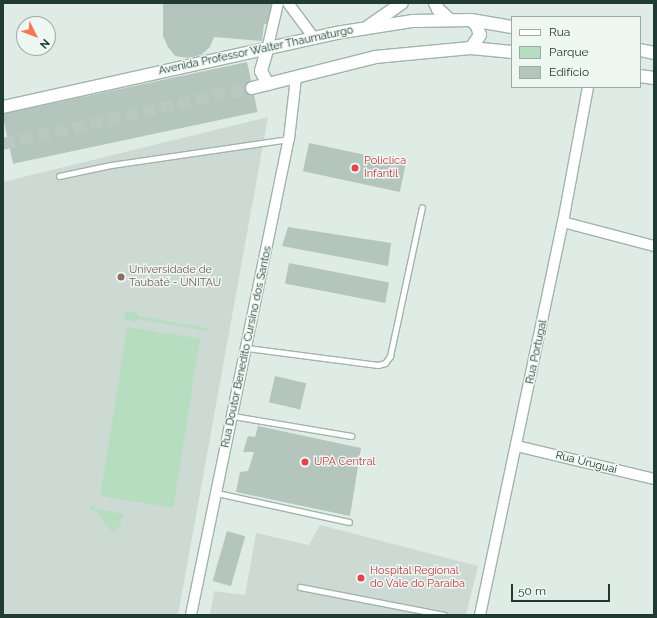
<!DOCTYPE html>
<meta charset="utf-8">
<style>
body{margin:0}
#map{position:relative;width:657px;height:618px;overflow:hidden;background:#dfebe5;font-family:Raleway,sans-serif}
div>[style]{position:absolute}
[style*='--x']{left:calc(var(--x)*1px);top:calc(var(--y)*1px);width:calc(var(--w)*1px);rotate:calc(var(--a)*1deg)}
.built>*{inset:0;background:#cddad4}
.green>*{inset:0;background:#b7ddc1;transform-origin:0 0}
.building>*{inset:0;background:#b4c5be;transform-origin:0 0}
.secondary-tunnel>*{height:12px;margin-top:-6px;transform-origin:0;background:repeating-linear-gradient(90deg,#b9c8c1 0 12px,transparent 0 18px)}
.roads{filter:drop-shadow(1px 0 #a2b3ac) drop-shadow(-1px 0 #a2b3ac) drop-shadow(0 1px #a2b3ac) drop-shadow(0 -1px #a2b3ac)}
.lane>*{height:5px;margin:-2.5px;padding:0 2.5px;transform-origin:2.5px;border-radius:2.5px;background:#fff}
.street>*{height:10px;margin:-5px;padding:0 5px;transform-origin:5px;border-radius:5px;background:#fff}
.secondary>*{height:12px;margin:-6px;padding:0 6px;transform-origin:6px;border-radius:6px;background:#fff}
.dots>*{width:11px;height:11px;translate:-50% -50%;box-sizing:border-box;border:2px solid #eff7f3;border-radius:50%}
span{translate:-50% -50%;white-space:nowrap;text-align:center;line-height:1.15;-webkit-text-stroke:3px #eff7f3;paint-order:stroke}
.street-label{font-size:11px;color:#203b33}
.health-label{font-size:11px;color:#be3a42}
.left{translate:0 -50%;text-align:left}
.education-label{font-size:11px;color:#785e54}
.frame{position:absolute;inset:0;border:4px solid #203b33;pointer-events:none}
.legend{position:absolute;left:511px;top:16px;width:130px;height:72px;box-sizing:border-box;background:#eff7f3;border:1px solid #9caca6;margin:0;padding:5px 7px;list-style:none;font-size:12px;color:#203b33}
.legend li{display:flex;align-items:center;gap:8px;height:20px}
.legend b{width:20px;border:1px solid #9caca6}
.north{position:absolute;left:16px;top:16px;width:40px;height:40px;box-sizing:border-box;background:#eff7f3;border:1px solid #9caca6;border-radius:50%;rotate:132deg;font-size:11px;font-weight:700;line-height:16px;text-align:center;color:#203b33}
.north::after{content:'';display:block;margin:auto;width:14px;height:18px;background:#f57952;clip-path:polygon(50% 0,100% 100%,50% 72%,0 100%)}
.scale{position:absolute;left:511px;top:584px;width:99px;height:18px;box-sizing:border-box;border:2px solid #203b33;border-top:0;padding-left:5px;font-size:12px;line-height:14px;white-space:nowrap;color:#203b33;-webkit-text-stroke:3px #eff7f3;paint-order:stroke}
</style>
<div id="map">
<div class="built">
<i style="clip-path:polygon(268px 117px,178px 615px,3px 615px,3px 182px)"></i>
<i style="clip-path:polygon(320px 525px,478px 566px,466px 615px,210px 615px,214px 591px,245px 595px,256px 533px,309px 545px)"></i>
</div>
<div class="green">
<i style="clip-path:polygon(125px 311px,138px 313px,137px 316px,208px 328px,207px 331px,137px 319px,136px 322px,124px 319px)"></i>
<i style="left:127px;top:327px;width:74px;height:171px;rotate:9deg"></i>
<i style="clip-path:polygon(94px 505px,96px 509px,124px 514px,120px 525px,113px 533px,94px 510px,91px 510px,90px 506px)"></i>
</div>
<div class="building">
<i style="clip-path:polygon(163px 3px,272px 3px,269px 24px,264px 24px,262px 41px,214px 37px,210px 47px,201px 55px,188px 58px,175px 56px,168px 47px,163px 36px)"></i>
<i style="left:247px;top:62px;width:51px;height:250px;rotate:78deg"></i>
<i style="left:309px;top:143px;width:99px;height:29px;rotate:12deg"></i>
<i style="clip-path:polygon(288px 227px,391px 243px,388px 266px,282px 246px)"></i>
<i style="left:289px;top:263px;width:102px;height:21px;rotate:11deg"></i>
<i style="left:275px;top:376px;width:32px;height:27px;rotate:13deg"></i>
<i style="clip-path:polygon(258px 426px,361px 448px,350px 516px,236px 492px,240px 472px,248px 471px,254px 452px,243px 452px,248px 436px,255px 437px)"></i>
<i style="left:227px;top:531px;width:19px;height:52px;rotate:16deg"></i>
</div>
<div class="secondary-tunnel">
<i style="--x:3;--y:144;--w:255;--a:-12.7"></i>
</div>
<div class="roads">
<div class="lane">
<i style="--x:59;--y:176;--w:53;--a:-11.9"></i>
<i style="--x:111;--y:165;--w:180;--a:-8.3"></i>
<i style="--x:247;--y:348;--w:132;--a:7.4"></i>
<i style="--x:378;--y:365;--w:7;--a:-16"></i>
<i style="--x:385;--y:363;--w:9;--a:-54"></i>
<i style="--x:390;--y:356;--w:152;--a:-77.9"></i>
<i style="--x:233;--y:416;--w:120;--a:9.6"></i>
<i style="--x:217;--y:493;--w:135;--a:12.4"></i>
<i style="--x:300;--y:587;--w:147;--a:11"></i>
</div>
<div class="street">
<i style="--x:288;--y:3;--w:44;--a:53.4"></i>
<i style="--x:267;--y:50;--w:48;--a:-76.8"></i>
<i style="--x:563;--y:222;--w:94;--a:14.8"></i>
<i style="--x:517;--y:446;--w:141;--a:13.5"></i>
<i style="--x:191;--y:615;--w:486;--a:-78.4"></i>
<i style="--x:289;--y:139;--w:61;--a:-83.5"></i>
<i style="--x:480;--y:615;--w:402;--a:-78.1"></i>
<i style="--x:563;--y:222;--w:137;--a:-79.5"></i>
</div>
<div class="secondary">
<i style="--x:435;--y:3;--w:7;--a:63"></i>
<i style="--x:438;--y:9;--w:16;--a:43"></i>
<i style="--x:471;--y:20;--w:8;--a:45"></i>
<i style="--x:477;--y:26;--w:9;--a:72"></i>
<i style="--x:480;--y:35;--w:16;--a:125"></i>
<i style="--x:369;--y:26;--w:40;--a:-34.9"></i>
<i style="--x:267;--y:50;--w:22;--a:106"></i>
<i style="--x:261;--y:71;--w:15;--a:62"></i>
<i style="--x:640;--y:50;--w:14;--a:12"></i>
<i style="--x:640;--y:76;--w:14;--a:8"></i>
<i style="--x:252;--y:88;--w:127;--a:-14.1"></i>
<i style="--x:375;--y:57;--w:96;--a:-5.4"></i>
<i style="--x:471;--y:48;--w:41;--a:5.6"></i>
<i style="--x:3;--y:107;--w:341;--a:-12.5"></i>
<i style="--x:336;--y:33;--w:78;--a:-8.9"></i>
<i style="--x:413;--y:21;--w:58;--a:-1"></i>
<i style="--x:471;--y:20;--w:42;--a:9.7"></i>
</div>
</div>
<div class="dots">
<i style="left:355px;top:168px;background:#e0444e"></i>
<i style="left:121px;top:277px;background:#8d6e63"></i>
<i style="left:305px;top:462px;background:#e0444e"></i>
<i style="left:361px;top:578px;background:#e0444e"></i>
</div>
<div class="street-label">
<span style="left:256px;top:51px;rotate:-12deg">Avenida Professor Walter Thaumaturgo</span>
<span style="left:247px;top:347px;rotate:-78deg">Rua Doutor Benedito Cursino dos Santos</span>
<span style="left:537px;top:352px;rotate:-78deg">Rua Portugal</span>
<span style="left:586px;top:463px;rotate:14deg">Rua Uruguai</span>
</div>
<div class="health-label">
<span class="left" style="left:364px;top:168px">Policlíca<br>Infantil</span>
<span class="left" style="left:314px;top:462px">UPA Central</span>
<span class="left" style="left:370px;top:578px">Hospital Regional<br>do Vale do Paraíba</span>
</div>
<div class="education-label">
<span class="left" style="left:129px;top:277px">Universidade de<br>Taubaté - UNITAU</span>
</div>
<div class="frame"></div>
<ul class="legend">
<li><b style="height:5px;background:#fff"></b>Rua</li>
<li><b style="height:11px;background:#b7ddc1"></b>Parque</li>
<li><b style="height:11px;background:#b4c5be"></b>Edifício</li>
</ul>
<div class="north">N</div>
<div class="scale">50 m</div>
</div>
